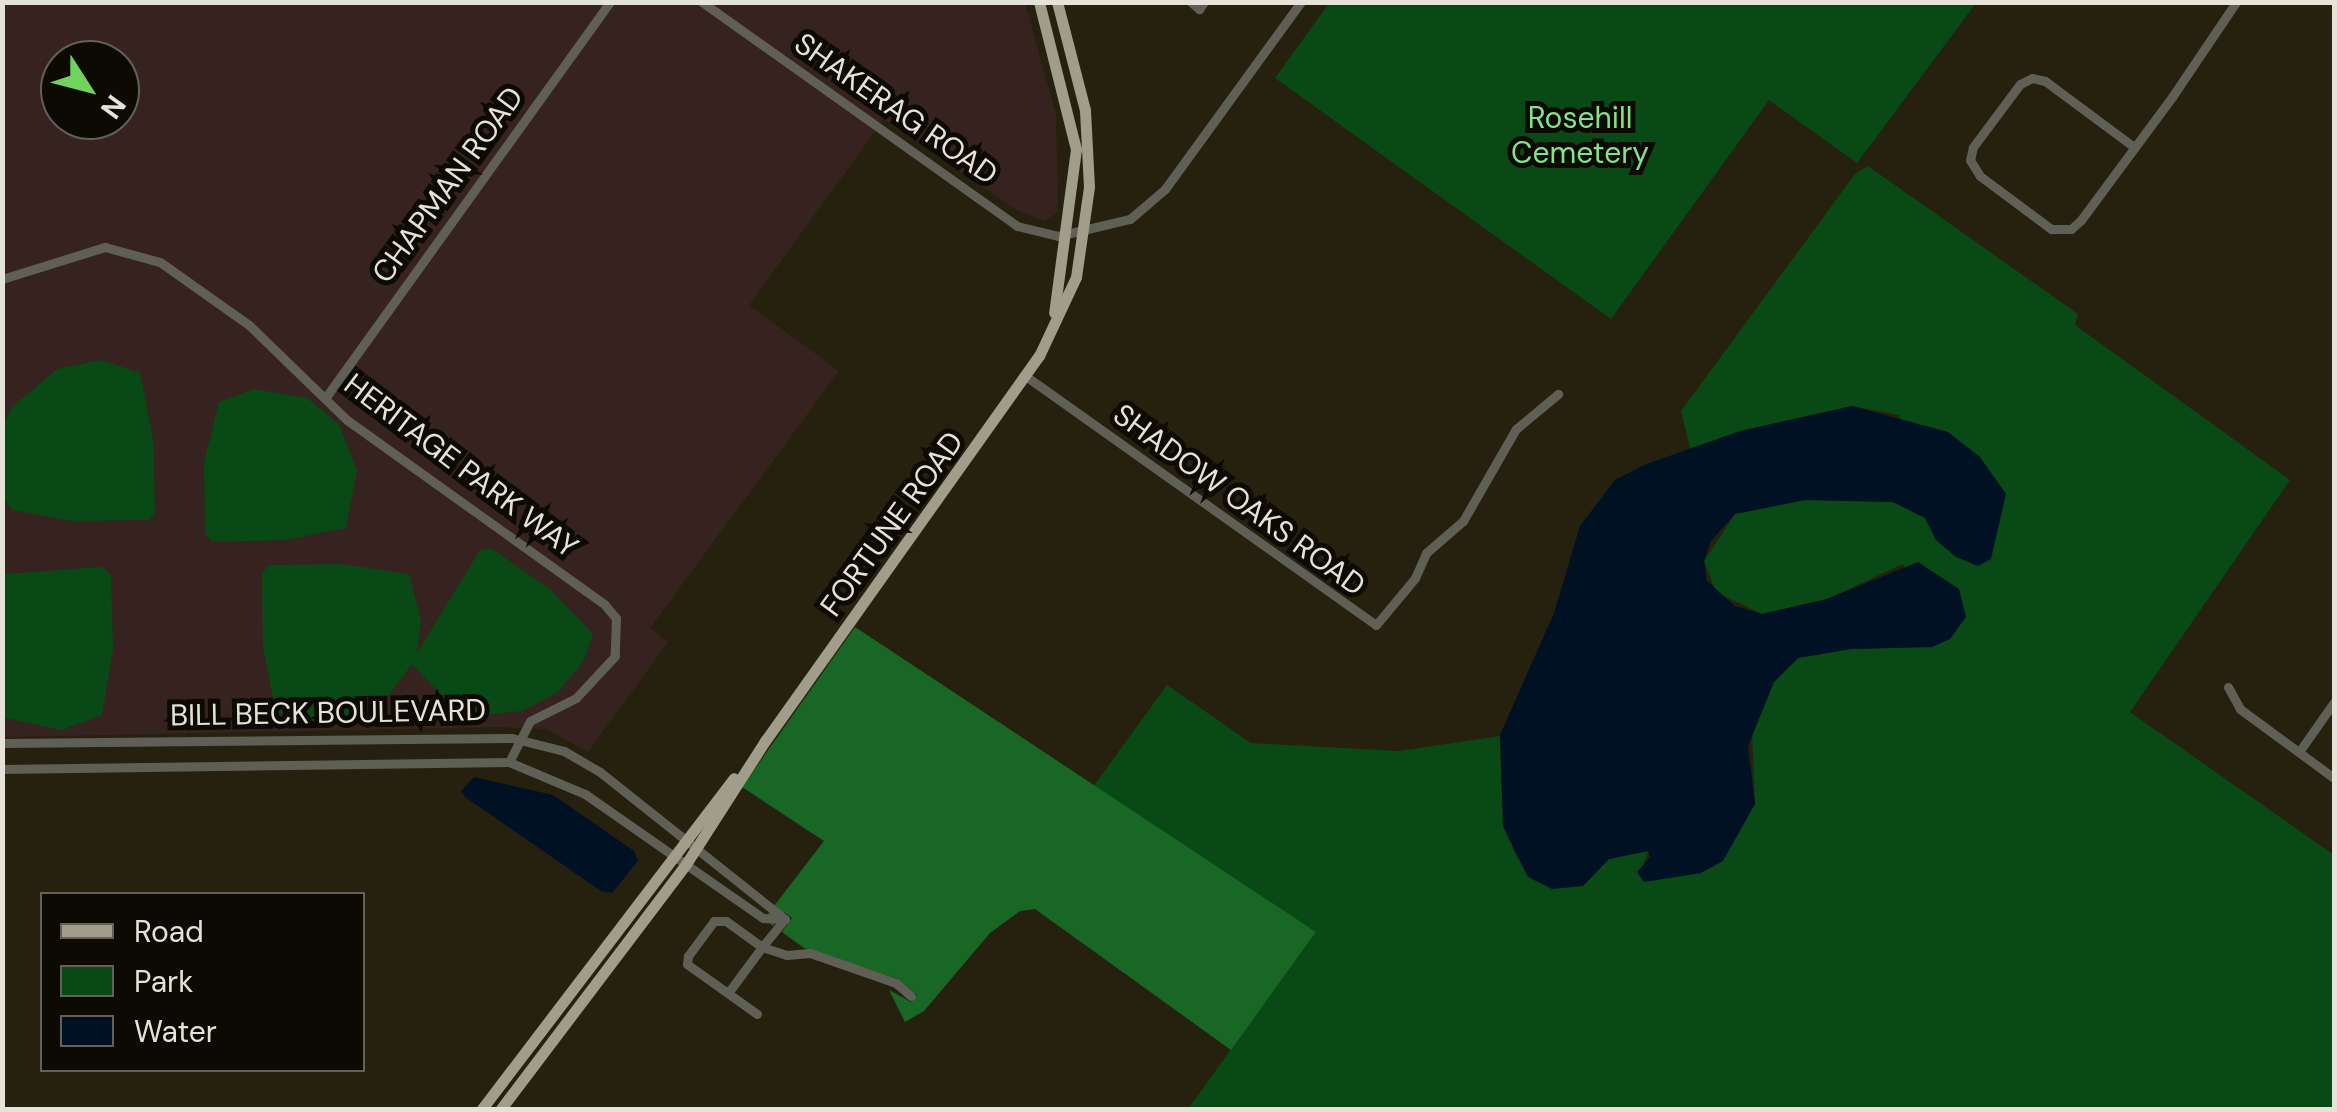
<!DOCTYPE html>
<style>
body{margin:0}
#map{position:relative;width:2337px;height:1112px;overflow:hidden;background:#26210f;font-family:"DM Sans",sans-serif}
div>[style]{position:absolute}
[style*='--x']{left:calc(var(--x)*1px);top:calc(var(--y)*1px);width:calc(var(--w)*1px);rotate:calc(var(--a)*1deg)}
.commercial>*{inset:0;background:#36231f}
.green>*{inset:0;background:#084915}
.forest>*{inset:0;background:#196725}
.water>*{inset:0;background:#001124}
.minor>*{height:9px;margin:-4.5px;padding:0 4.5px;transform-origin:4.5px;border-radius:4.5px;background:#605f56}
.major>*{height:11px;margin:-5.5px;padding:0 5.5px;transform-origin:5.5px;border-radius:5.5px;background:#a09d8b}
span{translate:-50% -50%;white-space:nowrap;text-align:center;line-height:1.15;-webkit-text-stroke:10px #0d0a04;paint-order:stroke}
.street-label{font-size:30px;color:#e5e2d7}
.park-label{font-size:30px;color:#82e389}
.frame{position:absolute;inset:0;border:5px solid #e5e2d7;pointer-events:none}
.legend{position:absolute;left:40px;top:892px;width:325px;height:180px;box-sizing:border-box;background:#0d0a04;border:2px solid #636058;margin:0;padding:12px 18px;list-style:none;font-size:30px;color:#e5e2d7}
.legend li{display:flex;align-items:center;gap:20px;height:50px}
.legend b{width:50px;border:2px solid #636058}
.north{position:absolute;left:40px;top:40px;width:100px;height:100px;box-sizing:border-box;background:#0d0a04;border:2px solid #636058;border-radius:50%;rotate:126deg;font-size:28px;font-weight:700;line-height:40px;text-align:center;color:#e5e2d7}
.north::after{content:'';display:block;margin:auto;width:35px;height:45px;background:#71d25e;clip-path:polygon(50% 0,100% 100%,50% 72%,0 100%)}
</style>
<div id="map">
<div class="commercial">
<i style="clip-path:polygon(evenodd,2px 3px,1025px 3px,1056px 115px,1058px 212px,1044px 221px,1017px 210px,884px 119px,749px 305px,839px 371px,650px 628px,668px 642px,588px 752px,546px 729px,500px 727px,3px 737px,2px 3px,60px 60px,120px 60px,120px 120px,60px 120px,60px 60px)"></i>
</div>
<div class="green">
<i style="clip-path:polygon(1330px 2px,1976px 2px,1976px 3px,1857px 163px,1769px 100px,1611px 319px,1275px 78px)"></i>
<i style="clip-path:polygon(1868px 166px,2078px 314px,2075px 325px,2290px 480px,2130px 712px,2334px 855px,2334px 1109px,1188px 1109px,1316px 932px,1093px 787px,1167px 685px,1251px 743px,1399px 751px,1500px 736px,1503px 826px,1515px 853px,1528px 876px,1583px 886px,1609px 859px,1648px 851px,1642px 869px,1755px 804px,1752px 729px,1774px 682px,1798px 658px,1851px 649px,1932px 647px,1903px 564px,1827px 599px,1762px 614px,1716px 592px,1704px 561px,1735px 514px,1805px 500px,1893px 502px,1925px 518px,1936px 540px,1899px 415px,1852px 406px,1690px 448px,1681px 411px,1855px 174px)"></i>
<i style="clip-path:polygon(101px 360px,140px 373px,153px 439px,155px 513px,149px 520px,72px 521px,12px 510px,2px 496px,3px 425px,12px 407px,57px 369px)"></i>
<i style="clip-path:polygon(254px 389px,307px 398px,339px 424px,357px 471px,346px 528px,286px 540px,213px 542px,205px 534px,204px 462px,219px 402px)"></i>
<i style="clip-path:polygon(491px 548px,551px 590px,593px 634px,584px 660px,558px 692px,522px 711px,486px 715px,448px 702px,412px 664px,382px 704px,346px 721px,302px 721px,276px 712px,263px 648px,262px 573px,269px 565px,342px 564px,409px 574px,421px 621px,417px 653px,480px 550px)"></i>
<i style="clip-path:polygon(103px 567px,111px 575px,113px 649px,102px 715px,62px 730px,5px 718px,3px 574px)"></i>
</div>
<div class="forest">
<i style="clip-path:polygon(855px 627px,1316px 932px,1231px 1050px,1035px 909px,1020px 911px,990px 933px,924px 1011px,905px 1022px,889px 990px,911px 1002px,917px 995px,898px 979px,804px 948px,782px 932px,792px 918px,784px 912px,773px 926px,764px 919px,824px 841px,742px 787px)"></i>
</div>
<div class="water">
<i style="clip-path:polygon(1852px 406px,1948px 432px,1980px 457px,2006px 494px,1991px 559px,1978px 566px,1956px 557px,1936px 540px,1925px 518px,1893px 502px,1805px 500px,1735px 514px,1711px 541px,1704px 561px,1707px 581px,1735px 606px,1762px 614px,1827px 599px,1918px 562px,1959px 589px,1966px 617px,1950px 639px,1932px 647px,1851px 649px,1798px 658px,1774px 682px,1748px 746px,1755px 804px,1723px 861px,1701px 873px,1644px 882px,1637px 872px,1650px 857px,1648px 851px,1609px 859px,1583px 886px,1552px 889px,1528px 877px,1503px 826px,1500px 735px,1554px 613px,1580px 526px,1615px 480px,1644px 465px,1740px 431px)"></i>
<i style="clip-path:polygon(474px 777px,553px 795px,634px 851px,638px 861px,612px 893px,601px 891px,465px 797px,461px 791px)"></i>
</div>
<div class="minor">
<i style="--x:702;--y:2;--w:387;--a:35.4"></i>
<i style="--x:1017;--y:226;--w:42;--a:13.7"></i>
<i style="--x:1058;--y:236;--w:74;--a:-13.3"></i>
<i style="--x:1130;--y:219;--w:46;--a:-40.6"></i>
<i style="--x:1165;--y:189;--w:231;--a:-54"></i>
<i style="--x:1191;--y:2;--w:11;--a:41"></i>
<i style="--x:1199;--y:9;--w:9;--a:-54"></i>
<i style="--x:2134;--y:147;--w:111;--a:-143.4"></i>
<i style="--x:2045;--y:81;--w:13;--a:-167"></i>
<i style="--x:2032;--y:78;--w:13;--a:153"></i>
<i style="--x:2020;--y:84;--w:79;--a:126.7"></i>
<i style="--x:1973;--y:147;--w:13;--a:103"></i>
<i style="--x:1970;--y:160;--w:19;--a:58"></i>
<i style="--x:1980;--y:176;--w:89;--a:36.7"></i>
<i style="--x:2051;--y:229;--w:20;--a:0"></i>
<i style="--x:2071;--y:229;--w:13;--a:-42"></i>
<i style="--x:2081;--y:220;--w:153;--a:-53.5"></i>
<i style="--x:2172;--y:97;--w:115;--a:-56"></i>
<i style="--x:2;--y:279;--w:108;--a:-17.3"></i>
<i style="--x:105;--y:247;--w:57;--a:15.3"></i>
<i style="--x:160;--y:262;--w:109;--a:35.3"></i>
<i style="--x:249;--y:325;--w:136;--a:44.1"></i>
<i style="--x:347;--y:420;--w:317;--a:35.6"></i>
<i style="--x:605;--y:605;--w:17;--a:50"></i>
<i style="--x:616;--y:618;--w:38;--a:92"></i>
<i style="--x:615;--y:656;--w:57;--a:132.9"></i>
<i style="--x:576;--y:698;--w:51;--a:153.4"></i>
<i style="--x:530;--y:721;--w:46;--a:117.1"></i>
<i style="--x:1027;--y:377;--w:428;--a:35.4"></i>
<i style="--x:1376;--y:625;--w:61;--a:-50.3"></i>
<i style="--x:1415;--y:578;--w:27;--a:-66"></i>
<i style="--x:1426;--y:553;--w:49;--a:-40.9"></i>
<i style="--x:1463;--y:521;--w:106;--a:-60.1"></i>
<i style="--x:1516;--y:429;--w:55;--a:-39.8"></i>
<i style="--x:326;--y:397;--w:486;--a:-54.3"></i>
<i style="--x:2228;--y:687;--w:25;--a:61"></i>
<i style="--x:2240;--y:709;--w:117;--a:36.3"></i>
<i style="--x:2;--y:743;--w:510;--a:-0.56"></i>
<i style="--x:512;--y:738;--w:54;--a:14"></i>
<i style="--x:564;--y:751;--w:42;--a:30.3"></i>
<i style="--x:600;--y:772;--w:236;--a:38.5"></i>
<i style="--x:2299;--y:752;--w:61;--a:-55"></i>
<i style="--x:2;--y:769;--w:507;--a:-0.79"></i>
<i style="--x:509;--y:762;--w:82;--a:22.8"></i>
<i style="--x:585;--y:794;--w:217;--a:34.9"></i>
<i style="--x:763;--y:918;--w:22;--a:3"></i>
<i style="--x:728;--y:993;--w:57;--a:-53.5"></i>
<i style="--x:762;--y:947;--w:26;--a:18"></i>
<i style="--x:787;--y:955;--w:23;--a:-5"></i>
<i style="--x:810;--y:953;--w:91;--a:19.2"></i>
<i style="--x:896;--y:983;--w:20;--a:41"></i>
<i style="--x:757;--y:1014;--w:86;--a:-144.5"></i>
<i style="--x:687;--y:964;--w:8;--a:-83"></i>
<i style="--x:688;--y:956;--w:44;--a:-53.4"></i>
<i style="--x:714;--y:921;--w:12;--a:0"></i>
<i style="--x:726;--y:921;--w:44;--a:35.8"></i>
<i style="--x:762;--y:947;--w:36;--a:-51"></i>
</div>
<div class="major">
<i style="--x:1039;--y:2;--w:152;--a:75.9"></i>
<i style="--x:1076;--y:149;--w:165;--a:97.6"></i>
<i style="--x:481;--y:1110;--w:417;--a:-52.7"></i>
<i style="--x:500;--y:1110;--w:308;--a:-52.9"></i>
<i style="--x:686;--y:864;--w:146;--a:-57.3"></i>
<i style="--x:765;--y:741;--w:473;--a:-54.6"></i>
<i style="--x:1039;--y:356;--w:87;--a:-64.9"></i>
<i style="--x:1076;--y:277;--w:91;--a:-81.8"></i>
<i style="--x:1089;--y:187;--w:77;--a:-93"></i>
<i style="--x:1085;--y:110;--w:112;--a:-104.5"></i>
</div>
<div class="street-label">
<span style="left:896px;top:109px;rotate:35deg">SHAKERAG ROAD</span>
<span style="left:448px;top:185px;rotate:-54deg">CHAPMAN ROAD</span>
<span style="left:461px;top:466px;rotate:37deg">HERITAGE PARK WAY</span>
<span style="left:1239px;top:500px;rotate:36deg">SHADOW OAKS ROAD</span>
<span style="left:892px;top:524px;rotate:-54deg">FORTUNE ROAD</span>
<span style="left:328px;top:713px;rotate:-1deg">BILL BECK BOULEVARD</span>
</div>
<div class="park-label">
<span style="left:1580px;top:135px">Rosehill<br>Cemetery</span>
</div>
<div class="frame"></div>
<ul class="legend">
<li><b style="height:12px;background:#a09d8b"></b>Road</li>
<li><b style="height:28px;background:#084915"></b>Park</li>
<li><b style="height:28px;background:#001124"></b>Water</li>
</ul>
<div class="north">N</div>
</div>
